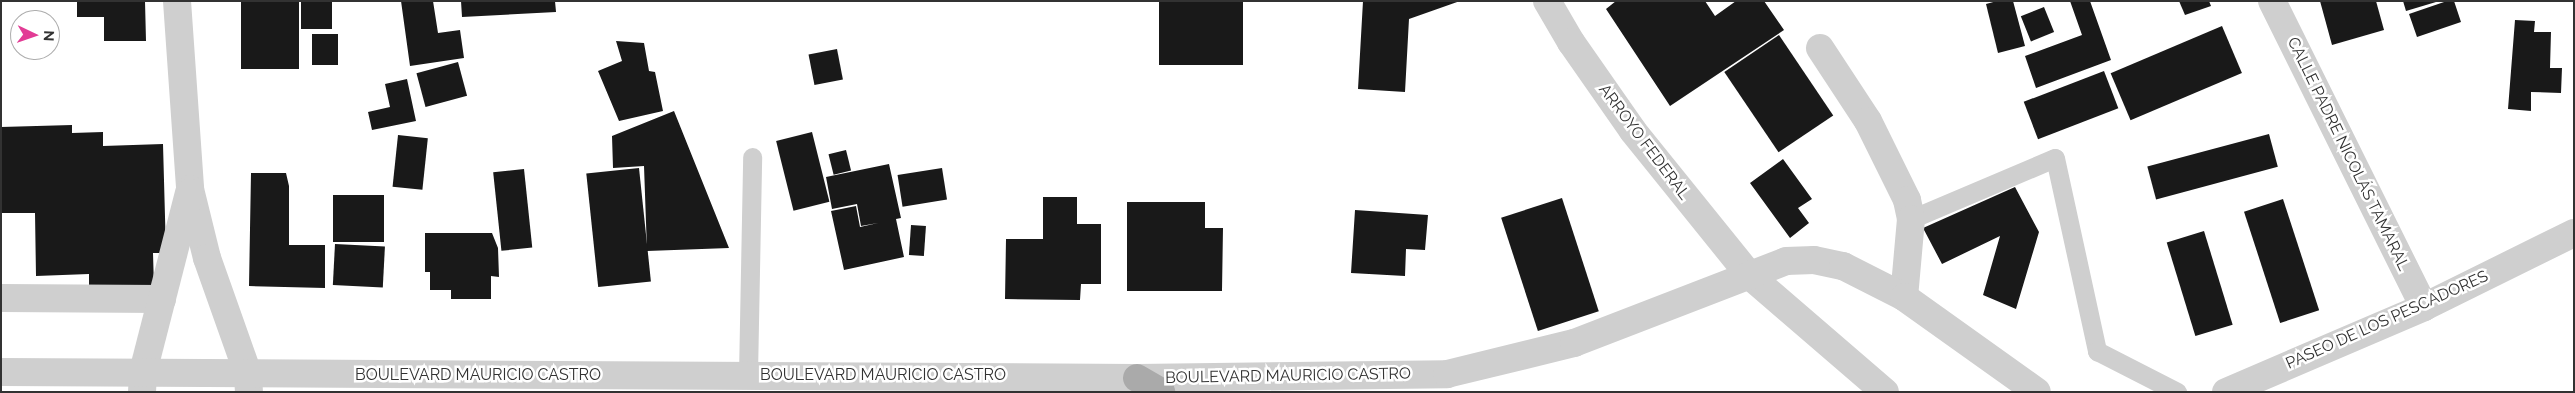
<!DOCTYPE html>
<meta charset="utf-8">
<style>
body{margin:0}
#map{position:relative;width:2575px;height:393px;overflow:hidden;background:#fff;font-family:Raleway,sans-serif}
div>[style]{position:absolute}
[style*='--x']{left:calc(var(--x)*1px);top:calc(var(--y)*1px);width:calc(var(--w)*1px);rotate:calc(var(--a)*1deg)}
.building>*{inset:0;background:#191919;transform-origin:0 0}
.service>*{height:19px;margin:-9.5px;padding:0 9.5px;transform-origin:9.5px;border-radius:9.5px;background:#cfcfcf}
.minor>*{height:28px;margin:-14px;padding:0 14px;transform-origin:14px;border-radius:14px;background:#cfcfcf}
.tertiary>*{height:28px;margin:-14px;padding:0 14px;transform-origin:14px;border-radius:14px;background:#cfcfcf}
.primary>*{height:28px;margin:-14px;padding:0 14px;transform-origin:14px;border-radius:14px;background:#aaa}
span{translate:-50% -50%;white-space:nowrap;text-align:center;line-height:1.15;-webkit-text-stroke:5px #fff;paint-order:stroke}
.street-label{font-size:16px;color:#323232}
.frame{position:absolute;inset:0;border:2px solid #323232;pointer-events:none}
.north{position:absolute;left:10px;top:10px;width:50px;height:50px;box-sizing:border-box;background:#fff;border:1px solid #adadad;border-radius:50%;rotate:93deg;font-size:14px;font-weight:700;line-height:20px;text-align:center;color:#323232}
.north::after{content:'';display:block;margin:auto;width:18px;height:22px;background:#e23c95;clip-path:polygon(50% 0,100% 100%,50% 72%,0 100%)}
</style>
<div id="map">
<div class="building">
<i style="clip-path:polygon(77px 1px,145px 1px,146px 41px,104px 41px,104px 17px,77px 17px)"></i>
<i style="left:241px;top:1px;width:58px;height:68px"></i>
<i style="left:301px;top:1px;width:31px;height:28px"></i>
<i style="clip-path:polygon(401px 1px,433px 1px,438px 33px,460px 30px,464px 58px,410px 66px)"></i>
<i style="clip-path:polygon(461px 1px,555px 1px,556px 12px,462px 17px)"></i>
<i style="left:1159px;top:1px;width:84px;height:64px"></i>
<i style="clip-path:polygon(1363px 1px,1460px 1px,1409px 19px,1405px 92px,1358px 89px)"></i>
<i style="clip-path:polygon(1616px 1px,1705px 1px,1715px 16px,1736px 1px,1764px 1px,1784px 30px,1670px 106px,1606px 9px)"></i>
<i style="clip-path:polygon(1997px 1px,2013px 1px,2025px 46px,1998px 53px,1986px 4px)"></i>
<i style="clip-path:polygon(2070px 1px,2090px 1px,2111px 60px,2036px 88px,2025px 56px,2082px 35px)"></i>
<i style="clip-path:polygon(2179px 1px,2209px 1px,2211px 6px,2185px 15px)"></i>
<i style="clip-path:polygon(2320px 1px,2376px 1px,2384px 30px,2332px 45px)"></i>
<i style="clip-path:polygon(2403px 1px,2436px 1px,2436px 2px,2406px 11px)"></i>
<i style="clip-path:polygon(2447px 1px,2454px 1px,2461px 22px,2417px 37px,2409px 14px)"></i>
<i style="left:2044px;top:7px;width:27px;height:25px;rotate:68deg"></i>
<i style="clip-path:polygon(2515px 20px,2535px 21px,2534px 32px,2551px 32px,2550px 68px,2562px 68px,2561px 93px,2531px 92px,2531px 111px,2508px 109px)"></i>
<i style="left:2222px;top:26px;width:51px;height:121px;rotate:67deg"></i>
<i style="left:312px;top:34px;width:26px;height:31px"></i>
<i style="left:1779px;top:35px;width:97px;height:66px;rotate:56deg"></i>
<i style="clip-path:polygon(616px 41px,644px 43px,649px 71px,655px 72px,663px 111px,619px 121px,598px 71px,622px 61px)"></i>
<i style="left:837px;top:49px;width:31px;height:29px;rotate:79deg"></i>
<i style="left:458px;top:62px;width:35px;height:43px;rotate:75deg"></i>
<i style="left:2104px;top:71px;width:40px;height:86px;rotate:69deg"></i>
<i style="clip-path:polygon(407px 79px,416px 121px,372px 130px,368px 112px,390px 107px,385px 84px)"></i>
<i style="clip-path:polygon(674px 111px,729px 248px,647px 251px,644px 166px,613px 168px,612px 136px)"></i>
<i style="clip-path:polygon(72px 125px,72px 133px,103px 132px,103px 146px,163px 144px,166px 253px,153px 253px,154px 287px,89px 288px,89px 274px,36px 276px,35px 213px,1px 213px,1px 127px)"></i>
<i style="left:812px;top:132px;width:72px;height:37px;rotate:76deg"></i>
<i style="left:2269px;top:134px;width:34px;height:126px;rotate:75deg"></i>
<i style="left:398px;top:135px;width:30px;height:52px;rotate:6deg"></i>
<i style="left:846px;top:150px;width:21px;height:18px;rotate:76deg"></i>
<i style="clip-path:polygon(1783px 159px,1812px 199px,1798px 208px,1809px 223px,1790px 238px,1750px 183px)"></i>
<i style="clip-path:polygon(889px 164px,901px 218px,896px 219px,904px 257px,844px 270px,831px 211px,856px 206px,860px 227px,878px 223px,861px 226px,857px 204px,832px 209px,826px 177px)"></i>
<i style="left:639px;top:168px;width:114px;height:53px;rotate:84deg"></i>
<i style="left:942px;top:168px;width:32px;height:45px;rotate:81deg"></i>
<i style="left:524px;top:169px;width:79px;height:31px;rotate:84deg"></i>
<i style="clip-path:polygon(251px 173px,286px 173px,289px 186px,289px 245px,325px 245px,325px 288px,249px 286px)"></i>
<i style="clip-path:polygon(2015px 187px,2039px 232px,2016px 309px,1983px 295px,2000px 236px,1942px 264px,1923px 228px)"></i>
<i style="left:333px;top:195px;width:51px;height:47px"></i>
<i style="clip-path:polygon(1043px 197px,1077px 197px,1077px 224px,1101px 224px,1101px 284px,1081px 284px,1080px 300px,1005px 299px,1006px 239px,1043px 239px)"></i>
<i style="left:1562px;top:198px;width:119px;height:64px;rotate:72deg"></i>
<i style="left:2283px;top:199px;width:117px;height:41px;rotate:72deg"></i>
<i style="clip-path:polygon(1127px 202px,1205px 202px,1205px 228px,1223px 228px,1222px 291px,1127px 291px)"></i>
<i style="clip-path:polygon(1355px 210px,1428px 215px,1425px 250px,1406px 249px,1405px 276px,1351px 273px)"></i>
<i style="left:911px;top:225px;width:15px;height:30px;rotate:4deg"></i>
<i style="left:2204px;top:231px;width:98px;height:39px;rotate:73deg"></i>
<i style="clip-path:polygon(425px 233px,492px 233px,498px 248px,499px 277px,491px 276px,491px 299px,451px 299px,451px 290px,430px 290px,430px 272px,425px 272px)"></i>
<i style="left:335px;top:244px;width:50px;height:41px;rotate:3deg"></i>
</div>
<div class="service">
<i style="--x:1911;--y:219;--w:156;--a:-23"></i>
<i style="--x:2055;--y:158;--w:198;--a:77.7"></i>
<i style="--x:2097;--y:351;--w:90;--a:27.1"></i>
<i style="--x:748;--y:375;--w:218;--a:-88.9"></i>
</div>
<div class="minor">
<i style="--x:177;--y:1;--w:188;--a:86"></i>
<i style="--x:190;--y:189;--w:71;--a:76.2"></i>
<i style="--x:207;--y:258;--w:123;--a:70.5"></i>
<i style="--x:248;--y:374;--w:18;--a:87"></i>
<i style="--x:1547;--y:1;--w:48;--a:59.7"></i>
<i style="--x:1571;--y:42;--w:108;--a:55.1"></i>
<i style="--x:1633;--y:131;--w:186;--a:51.1"></i>
<i style="--x:1750;--y:276;--w:178;--a:40.7"></i>
<i style="--x:2272;--y:1;--w:342;--a:63.6"></i>
<i style="--x:1820;--y:48;--w:87;--a:56.7"></i>
<i style="--x:1868;--y:121;--w:88;--a:63.7"></i>
<i style="--x:1907;--y:200;--w:19;--a:78"></i>
<i style="--x:1911;--y:219;--w:78;--a:95.1"></i>
<i style="--x:1;--y:298;--w:161;--a:0.4"></i>
<i style="--x:142;--y:392;--w:20;--a:-87"></i>
<i style="--x:143;--y:372;--w:185;--a:-75.6"></i>
</div>
<div class="tertiary">
<i style="--x:1;--y:372;--w:1136;--a:0.3"></i>
<i style="--x:1137;--y:378;--w:310;--a:-0.7"></i>
<i style="--x:1447;--y:374;--w:131;--a:-13.7"></i>
<i style="--x:1574;--y:343;--w:227;--a:-21.1"></i>
<i style="--x:1786;--y:261;--w:28;--a:-2"></i>
<i style="--x:1814;--y:260;--w:30;--a:12"></i>
<i style="--x:1843;--y:266;--w:68;--a:26.9"></i>
<i style="--x:1904;--y:297;--w:163;--a:35.5"></i>
<i style="--x:2226;--y:392;--w:215;--a:-23.2"></i>
<i style="--x:2424;--y:307;--w:167;--a:-26.3"></i>
</div>
<div class="primary">
<i style="--x:1137;--y:378;--w:28;--a:30"></i>
</div>
<div class="street-label">
<span style="left:1644px;top:142px;rotate:53deg">ARROYO FEDERAL</span>
<span style="left:2348px;top:154px;rotate:64deg">CALLE PADRE NICOLÁS TAMARAL</span>
<span style="left:2387px;top:320px;rotate:-24deg">PASEO DE LOS PESCADORES</span>
<span style="left:478px;top:375px">BOULEVARD MAURICIO CASTRO</span>
<span style="left:883px;top:375px">BOULEVARD MAURICIO CASTRO</span>
<span style="left:1288px;top:376px;rotate:-1deg">BOULEVARD MAURICIO CASTRO</span>
</div>
<div class="frame"></div>
<div class="north">N</div>
</div>
